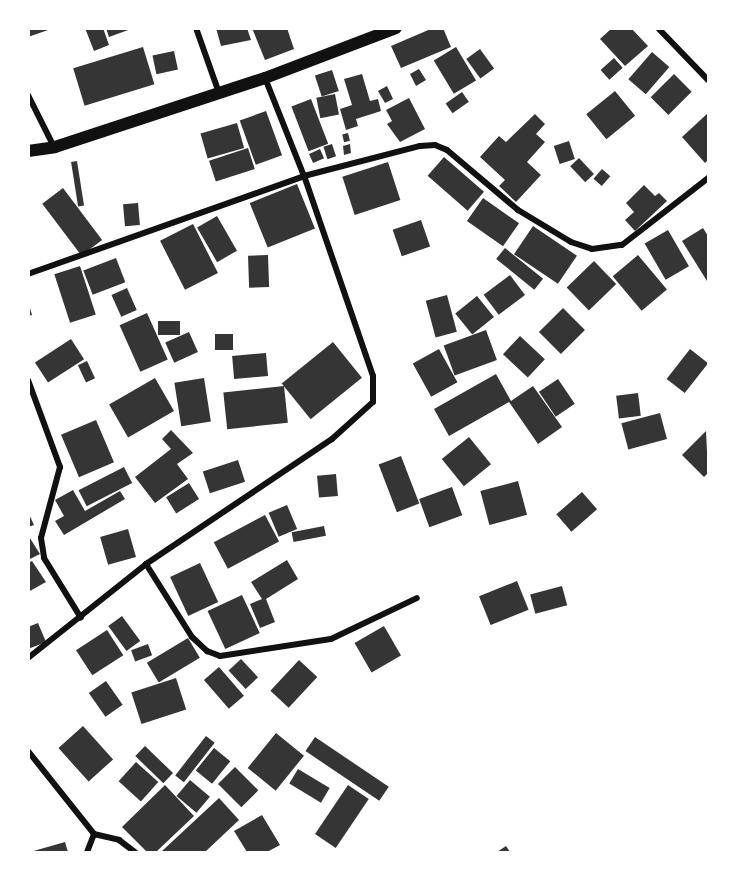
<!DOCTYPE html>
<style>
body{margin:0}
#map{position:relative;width:737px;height:881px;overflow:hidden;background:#fff;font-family:"Varela Round",sans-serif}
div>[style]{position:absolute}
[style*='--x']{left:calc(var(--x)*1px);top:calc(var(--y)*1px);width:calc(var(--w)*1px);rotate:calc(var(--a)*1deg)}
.building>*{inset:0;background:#353535;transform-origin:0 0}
.minor>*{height:6px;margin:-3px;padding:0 3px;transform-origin:3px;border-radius:3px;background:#111}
.secondary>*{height:12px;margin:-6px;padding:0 6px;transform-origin:6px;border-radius:6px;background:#111}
span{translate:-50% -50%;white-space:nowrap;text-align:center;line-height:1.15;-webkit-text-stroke:6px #fff;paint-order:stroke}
.frame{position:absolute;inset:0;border:30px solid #fff;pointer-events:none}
</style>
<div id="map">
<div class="building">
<i style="clip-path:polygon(28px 28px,51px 28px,51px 29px,28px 37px)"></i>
<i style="clip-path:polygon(85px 28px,103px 28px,109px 45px,94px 51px)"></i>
<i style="clip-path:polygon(106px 28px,131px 28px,131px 29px,109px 37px)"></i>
<i style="clip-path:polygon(216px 28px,247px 28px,251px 40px,221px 46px)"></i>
<i style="clip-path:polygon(252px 28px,287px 28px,294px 49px,265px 60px)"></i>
<i style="clip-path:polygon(433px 28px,443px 28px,451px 47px,401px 68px,391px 46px)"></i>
<i style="clip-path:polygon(612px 28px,631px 28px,648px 46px,625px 66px,600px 39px)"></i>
<i style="left:143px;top:47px;width:39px;height:73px;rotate:73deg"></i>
<i style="left:456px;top:47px;width:39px;height:26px;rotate:59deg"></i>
<i style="left:480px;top:49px;width:24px;height:17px;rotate:54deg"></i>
<i style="left:174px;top:51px;width:19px;height:22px;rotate:78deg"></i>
<i style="left:652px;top:52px;width:23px;height:36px;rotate:41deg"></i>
<i style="left:614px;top:58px;width:13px;height:18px;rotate:48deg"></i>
<i style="clip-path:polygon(419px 69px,426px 80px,416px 86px,410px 74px)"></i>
<i style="left:332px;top:70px;width:22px;height:18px;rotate:72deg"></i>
<i style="clip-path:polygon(362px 74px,370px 101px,378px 99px,381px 111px,356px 119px,358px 126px,346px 130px,340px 109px,352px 105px,344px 79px)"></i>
<i style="left:674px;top:74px;width:25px;height:33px;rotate:45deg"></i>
<i style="clip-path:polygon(387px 86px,393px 99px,385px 103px,378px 91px)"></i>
<i style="left:615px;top:91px;width:32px;height:37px;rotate:51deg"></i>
<i style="left:462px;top:92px;width:12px;height:20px;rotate:55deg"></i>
<i style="left:335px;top:94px;width:21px;height:19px;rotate:79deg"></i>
<i style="clip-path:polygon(409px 98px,425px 129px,400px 142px,387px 124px,392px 121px,386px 110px)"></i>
<i style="left:311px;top:99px;width:48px;height:21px;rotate:69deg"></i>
<i style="left:266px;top:111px;width:47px;height:28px;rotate:70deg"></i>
<i style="clip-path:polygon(708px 113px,708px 160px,705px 163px,682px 137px)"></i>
<i style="clip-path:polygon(535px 114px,545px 124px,536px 134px,545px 142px,527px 162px,541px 175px,516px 202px,499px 186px,505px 180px,480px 157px,499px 136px,506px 142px)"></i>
<i style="left:237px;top:123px;width:26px;height:38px;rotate:74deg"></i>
<i style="left:348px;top:133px;width:8px;height:6px;rotate:76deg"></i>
<i style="left:569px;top:141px;width:19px;height:16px;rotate:72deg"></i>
<i style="left:332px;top:144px;width:13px;height:9px;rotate:72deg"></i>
<i style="clip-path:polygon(350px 144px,351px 153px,344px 155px,343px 146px)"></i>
<i style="left:248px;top:148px;width:22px;height:41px;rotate:72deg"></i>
<i style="left:320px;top:149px;width:10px;height:12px;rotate:66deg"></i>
<i style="left:444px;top:157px;width:53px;height:25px;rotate:41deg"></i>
<i style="left:579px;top:158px;width:22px;height:12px;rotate:47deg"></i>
<i style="left:77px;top:161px;width:45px;height:6px;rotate:81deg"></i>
<i style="left:388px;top:162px;width:40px;height:48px;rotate:72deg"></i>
<i style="left:602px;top:169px;width:11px;height:13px;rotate:41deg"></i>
<i style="left:297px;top:184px;width:48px;height:51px;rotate:68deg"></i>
<i style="clip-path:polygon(644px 185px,655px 196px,659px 193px,667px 201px,635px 231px,625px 220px,634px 212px,626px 203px)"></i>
<i style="left:63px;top:188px;width:65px;height:26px;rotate:53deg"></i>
<i style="left:483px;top:198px;width:44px;height:28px;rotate:35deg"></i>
<i style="left:138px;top:203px;width:22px;height:15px;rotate:85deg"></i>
<i style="left:217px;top:216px;width:40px;height:23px;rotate:60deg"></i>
<i style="left:421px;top:220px;width:28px;height:30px;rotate:71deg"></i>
<i style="left:193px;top:224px;width:55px;height:37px;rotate:63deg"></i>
<i style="left:533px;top:226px;width:53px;height:34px;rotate:34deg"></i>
<i style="clip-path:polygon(703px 228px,708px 236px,707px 281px,682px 241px)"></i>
<i style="left:668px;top:230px;width:42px;height:27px;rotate:60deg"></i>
<i style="left:505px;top:248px;width:49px;height:14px;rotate:39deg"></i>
<i style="left:268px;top:255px;width:32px;height:20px;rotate:88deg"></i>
<i style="left:638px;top:255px;width:45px;height:33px;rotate:50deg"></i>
<i style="left:116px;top:258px;width:26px;height:35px;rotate:69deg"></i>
<i style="left:594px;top:261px;width:32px;height:38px;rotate:46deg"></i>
<i style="left:80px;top:266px;width:51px;height:27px;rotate:72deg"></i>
<i style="left:510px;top:275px;width:25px;height:33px;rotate:53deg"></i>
<i style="left:127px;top:288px;width:24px;height:17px;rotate:66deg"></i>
<i style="left:447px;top:295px;width:38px;height:22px;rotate:75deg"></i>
<i style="left:477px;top:296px;width:27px;height:28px;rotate:51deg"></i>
<i style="clip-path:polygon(28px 301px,32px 315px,28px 316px)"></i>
<i style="left:563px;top:308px;width:31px;height:34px;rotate:45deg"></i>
<i style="left:147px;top:313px;width:51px;height:30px;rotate:66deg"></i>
<i style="left:158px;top:321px;width:22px;height:14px"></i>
<i style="left:486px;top:330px;width:32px;height:45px;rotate:70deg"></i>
<i style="left:189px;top:332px;width:22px;height:26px;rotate:66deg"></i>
<i style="left:215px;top:334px;width:18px;height:16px"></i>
<i style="left:520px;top:336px;width:34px;height:25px;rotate:43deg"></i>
<i style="left:71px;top:339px;width:24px;height:43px;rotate:57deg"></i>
<i style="left:333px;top:342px;width:46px;height:66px;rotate:51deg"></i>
<i style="left:439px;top:349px;width:38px;height:30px;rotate:61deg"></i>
<i style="left:690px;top:349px;width:23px;height:38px;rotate:38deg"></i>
<i style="left:266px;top:353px;width:23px;height:34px;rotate:85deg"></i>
<i style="left:87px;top:361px;width:19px;height:10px;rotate:65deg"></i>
<i style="clip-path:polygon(496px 374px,511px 401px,533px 386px,562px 427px,538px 444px,509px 402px,449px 436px,434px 409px)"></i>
<i style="left:155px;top:378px;width:38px;height:53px;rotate:60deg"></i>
<i style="left:204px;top:378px;width:44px;height:30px;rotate:81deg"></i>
<i style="left:558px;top:379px;width:30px;height:23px;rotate:56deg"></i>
<i style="left:284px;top:386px;width:37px;height:61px;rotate:84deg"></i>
<i style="left:638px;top:393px;width:23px;height:22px;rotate:83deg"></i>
<i style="left:660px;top:413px;width:27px;height:40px;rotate:75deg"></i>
<i style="left:96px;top:420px;width:46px;height:38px;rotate:67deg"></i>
<i style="clip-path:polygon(171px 430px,193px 453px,177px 464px,188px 479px,155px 503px,135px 477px,171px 449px,162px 439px)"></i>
<i style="clip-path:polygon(706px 431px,708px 473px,704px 477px,682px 455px)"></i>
<i style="left:469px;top:437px;width:35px;height:35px;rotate:51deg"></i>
<i style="left:401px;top:456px;width:51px;height:24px;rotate:69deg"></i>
<i style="left:238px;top:460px;width:23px;height:37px;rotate:72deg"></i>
<i style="left:124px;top:467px;width:18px;height:51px;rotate:63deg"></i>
<i style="left:336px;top:474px;width:22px;height:19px;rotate:85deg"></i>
<i style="left:518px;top:481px;width:35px;height:39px;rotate:75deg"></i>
<i style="left:189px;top:483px;width:19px;height:27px;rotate:58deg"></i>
<i style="left:452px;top:487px;width:30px;height:35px;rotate:70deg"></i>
<i style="clip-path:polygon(73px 490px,85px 511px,120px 491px,125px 499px,64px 535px,55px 521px,64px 516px,55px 500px)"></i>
<i style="left:582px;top:492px;width:23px;height:34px;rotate:49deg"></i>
<i style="left:287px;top:505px;width:26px;height:20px;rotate:67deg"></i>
<i style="clip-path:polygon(28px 512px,34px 525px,28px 527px)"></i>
<i style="left:265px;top:515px;width:30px;height:58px;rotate:62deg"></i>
<i style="left:324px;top:526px;width:10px;height:33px;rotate:79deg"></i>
<i style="left:128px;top:529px;width:29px;height:29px;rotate:74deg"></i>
<i style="clip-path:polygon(28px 535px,40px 554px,28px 560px)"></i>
<i style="clip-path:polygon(287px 560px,298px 579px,266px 599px,275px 622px,260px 628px,250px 604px,262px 599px,251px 582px)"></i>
<i style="clip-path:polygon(32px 561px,46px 582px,28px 592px,28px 563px)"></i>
<i style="left:200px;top:563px;width:43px;height:33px;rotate:65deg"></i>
<i style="left:517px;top:581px;width:31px;height:41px;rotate:68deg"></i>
<i style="left:562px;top:586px;width:20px;height:33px;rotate:75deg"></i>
<i style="left:242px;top:595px;width:42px;height:38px;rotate:65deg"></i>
<i style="left:122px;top:616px;width:31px;height:17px;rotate:54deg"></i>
<i style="clip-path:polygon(38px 623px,46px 642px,28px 649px,28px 627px)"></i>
<i style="left:384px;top:626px;width:34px;height:34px;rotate:60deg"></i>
<i style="left:107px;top:630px;width:30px;height:37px;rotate:57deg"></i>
<i style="left:188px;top:638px;width:23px;height:48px;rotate:59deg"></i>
<i style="left:148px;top:644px;width:12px;height:18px;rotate:70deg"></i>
<i style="left:241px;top:659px;width:25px;height:17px;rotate:47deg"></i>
<i style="left:299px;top:660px;width:25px;height:42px;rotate:43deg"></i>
<i style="left:219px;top:667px;width:38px;height:20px;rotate:49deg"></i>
<i style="left:176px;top:678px;width:33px;height:47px;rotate:72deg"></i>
<i style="left:106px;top:681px;width:29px;height:21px;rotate:55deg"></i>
<i style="left:83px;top:726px;width:45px;height:33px;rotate:48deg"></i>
<i style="left:276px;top:733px;width:36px;height:45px;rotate:39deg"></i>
<i style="left:206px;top:736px;width:11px;height:50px;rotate:38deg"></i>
<i style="left:315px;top:737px;width:89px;height:17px;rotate:34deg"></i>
<i style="left:145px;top:746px;width:39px;height:14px;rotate:44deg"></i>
<i style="left:214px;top:748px;width:21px;height:29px;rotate:39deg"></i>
<i style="left:136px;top:762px;width:30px;height:26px;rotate:42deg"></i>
<i style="left:235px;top:767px;width:33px;height:24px;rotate:45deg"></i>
<i style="left:298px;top:769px;width:37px;height:17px;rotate:31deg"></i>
<i style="left:190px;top:780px;width:26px;height:21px;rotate:40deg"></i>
<i style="clip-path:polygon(165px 785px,194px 816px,156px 852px,147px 852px,122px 827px)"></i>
<i style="left:348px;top:785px;width:25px;height:59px;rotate:34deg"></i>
<i style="clip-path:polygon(219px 798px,239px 820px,205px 852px,161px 852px)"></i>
<i style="clip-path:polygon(262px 815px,280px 845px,267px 852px,247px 852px,234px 831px)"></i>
<i style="clip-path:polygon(65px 842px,68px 852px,30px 852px)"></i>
<i style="clip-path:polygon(506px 846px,510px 852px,497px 852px)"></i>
</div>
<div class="minor">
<i style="--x:196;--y:28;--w:69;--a:70.5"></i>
<i style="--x:658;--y:28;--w:72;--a:46.1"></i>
<i style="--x:28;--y:95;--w:58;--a:63.4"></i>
<i style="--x:28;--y:274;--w:293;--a:-19.5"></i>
<i style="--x:304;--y:176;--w:120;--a:-14.5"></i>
<i style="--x:420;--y:146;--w:15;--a:-4"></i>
<i style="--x:435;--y:145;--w:13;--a:23"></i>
<i style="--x:447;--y:150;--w:93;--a:40.2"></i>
<i style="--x:518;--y:210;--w:62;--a:31.1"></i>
<i style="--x:571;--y:242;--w:22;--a:18"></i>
<i style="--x:592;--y:249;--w:30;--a:-8"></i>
<i style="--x:622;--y:245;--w:109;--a:-37.9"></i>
<i style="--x:28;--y:380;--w:93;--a:69.8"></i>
<i style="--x:60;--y:467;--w:73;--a:105"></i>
<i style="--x:41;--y:538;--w:20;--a:81"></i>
<i style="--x:44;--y:558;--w:70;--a:58.3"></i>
<i style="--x:146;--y:564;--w:86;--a:57.8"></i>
<i style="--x:192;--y:637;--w:21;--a:43"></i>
<i style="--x:207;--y:651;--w:14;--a:21"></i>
<i style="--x:220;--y:656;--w:112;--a:-8.7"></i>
<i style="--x:331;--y:639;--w:95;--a:-25.5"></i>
<i style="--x:28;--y:658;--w:151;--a:-38.5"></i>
<i style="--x:146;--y:564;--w:224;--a:-33.9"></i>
<i style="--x:332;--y:439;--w:55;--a:-42.1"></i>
<i style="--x:373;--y:402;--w:26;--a:-90"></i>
<i style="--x:373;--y:376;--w:212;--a:-109"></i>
<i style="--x:304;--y:176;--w:105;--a:-111.7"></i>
<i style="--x:28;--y:751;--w:106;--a:51.5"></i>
<i style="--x:94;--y:834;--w:19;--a:111"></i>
<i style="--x:94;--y:834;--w:26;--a:13"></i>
<i style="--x:119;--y:840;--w:20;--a:37"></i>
</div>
<div class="secondary">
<i style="--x:28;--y:151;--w:27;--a:-8"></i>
<i style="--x:55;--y:147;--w:221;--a:-18.2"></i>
<i style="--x:265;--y:78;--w:140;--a:-20.9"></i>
</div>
<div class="frame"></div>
</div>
